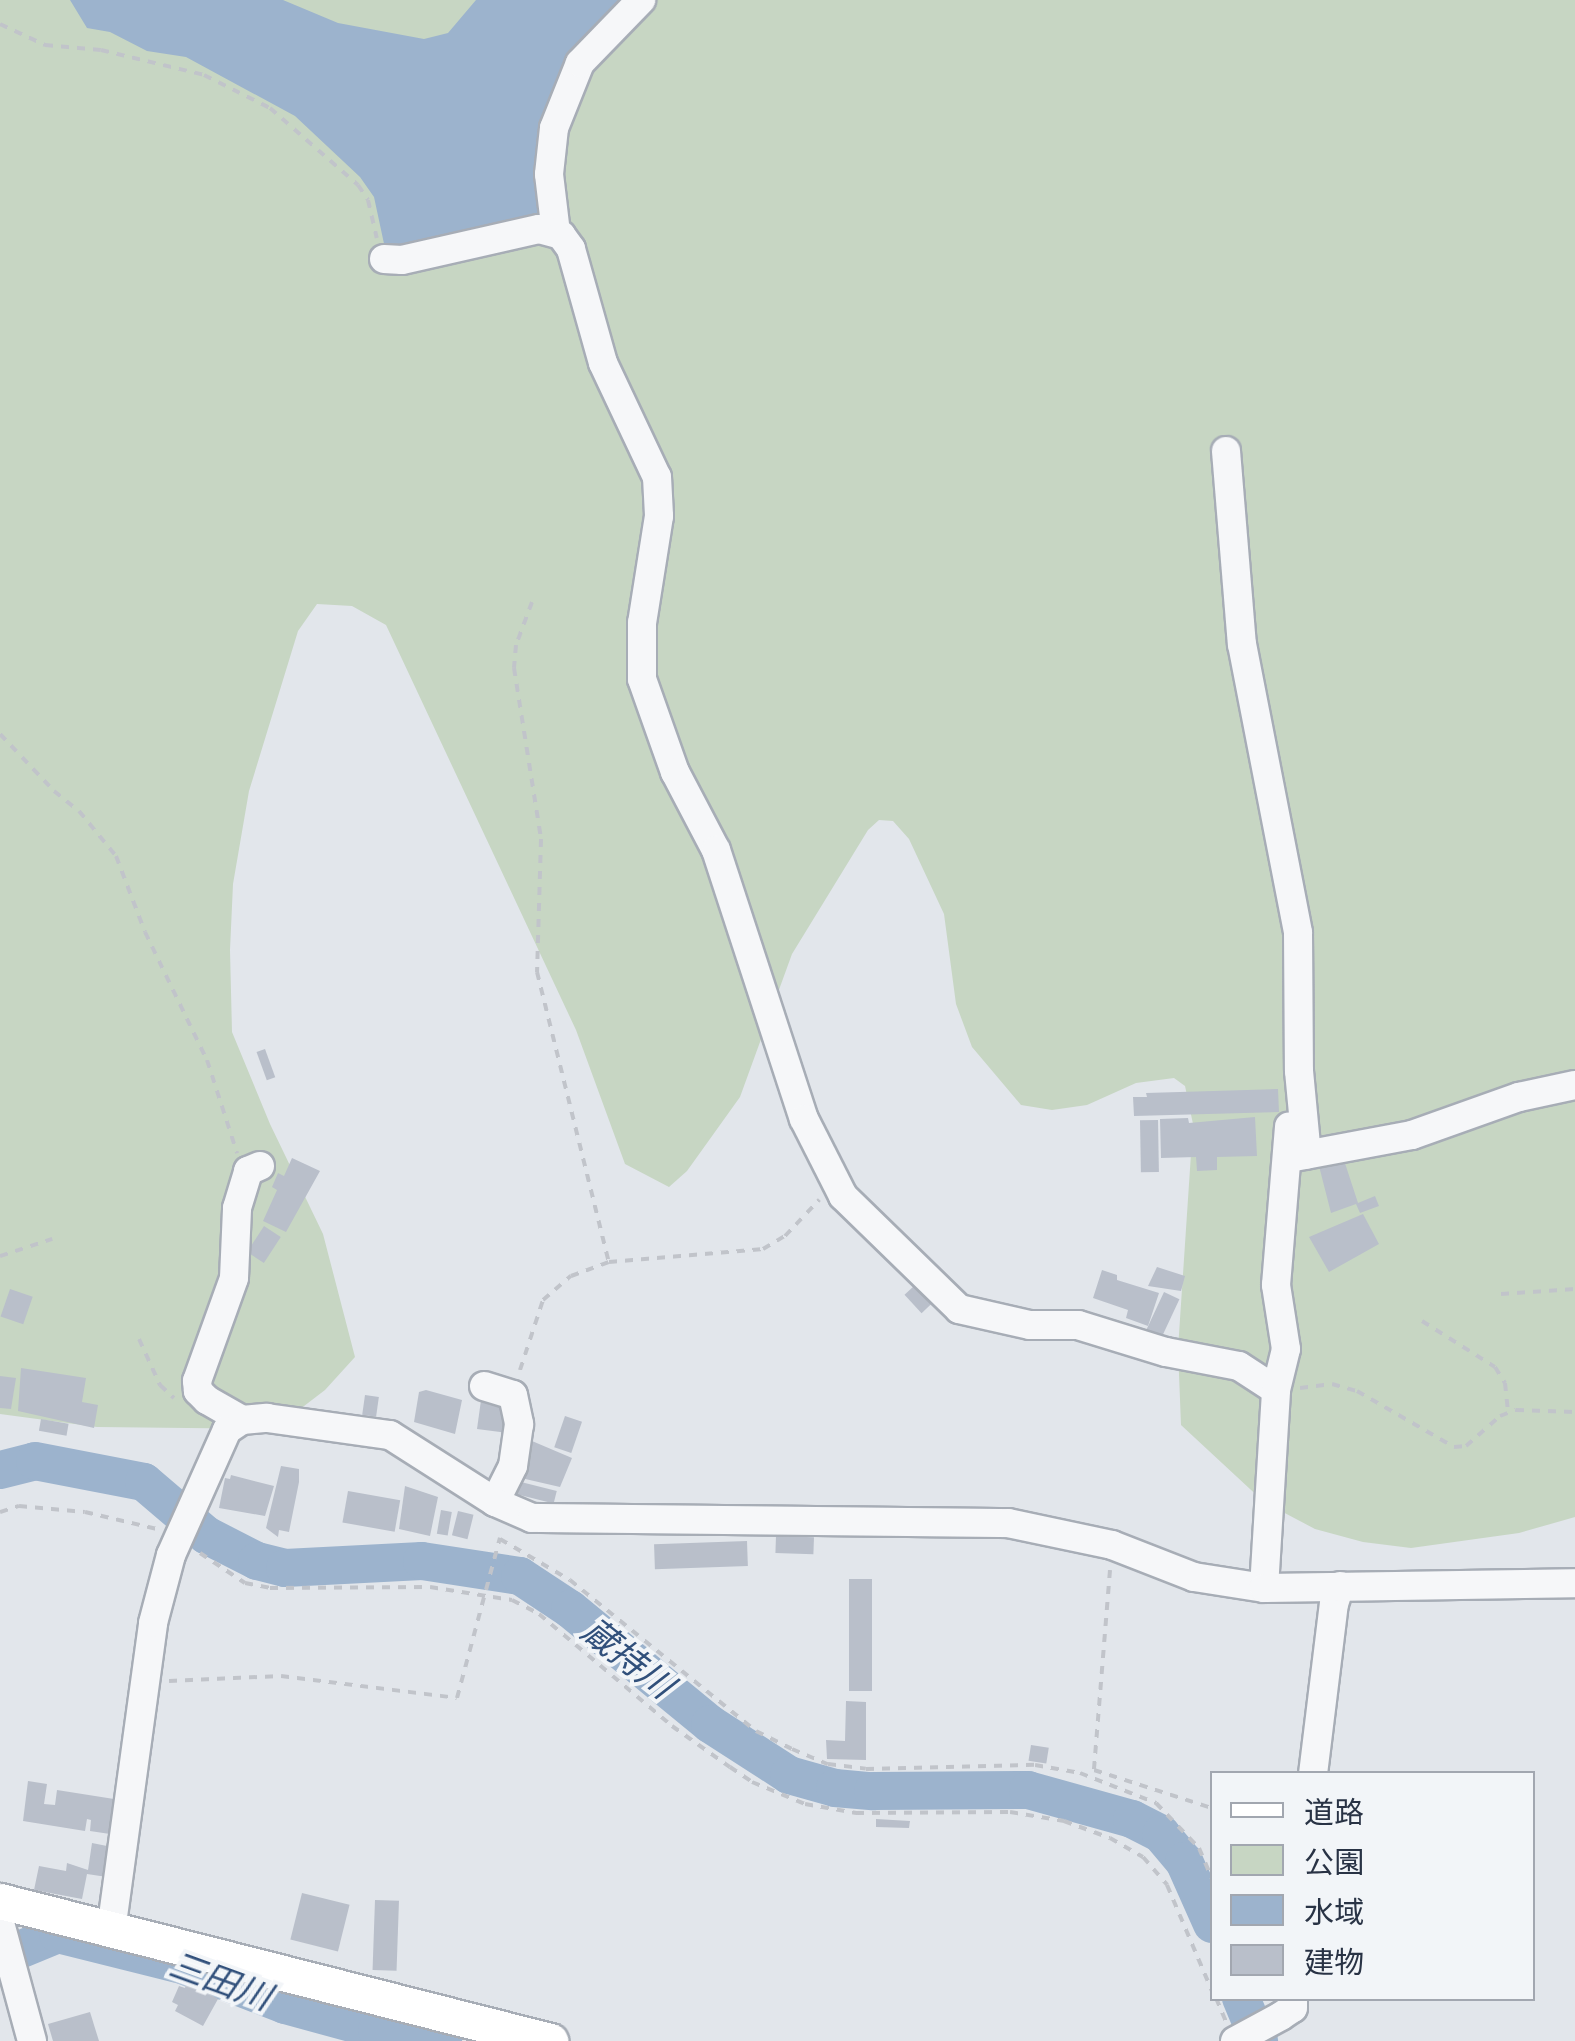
<!DOCTYPE html>
<meta charset="utf-8">
<style>
body{margin:0}
#map{position:relative;width:1575px;height:2041px;overflow:hidden;background:#e2e6eb;font-family:Karla,"Noto Sans JP",sans-serif}
div>[style]{position:absolute}
[style*='--x']{left:calc(var(--x)*1px);top:calc(var(--y)*1px);width:calc(var(--w)*1px);rotate:calc(var(--a)*1deg)}
.green>*{inset:0;background:#c7d6c3}
.water>*{inset:0;background:#9cb3cd}
.river>*{height:38px;margin:-19px;padding:0 19px;transform-origin:19px;border-radius:19px;background:#9cb3cd}
.building>*{inset:0;background:#b9bfca;transform-origin:0 0}
.path>*{height:4px;margin-top:-2px;transform-origin:0;background:repeating-linear-gradient(90deg,#c1c4ca 0 8px,transparent 0 16px)}
.roads{filter:drop-shadow(2px 0 #a7adb6) drop-shadow(-2px 0 #a7adb6) drop-shadow(0 2px #a7adb6) drop-shadow(0 -2px #a7adb6)}
.minor>*{height:28px;margin:-14px;padding:0 14px;transform-origin:14px;border-radius:14px;background:#f6f7f9}
.major>*{height:35px;margin:-17.5px;padding:0 17.5px;transform-origin:17.5px;border-radius:17.5px;background:#fff}
span{translate:-50% -50%;white-space:nowrap;text-align:center;line-height:1.15;-webkit-text-stroke:8px #f2f5f8;paint-order:stroke}
.water-label{font-size:35px;color:#31507b;font-style:italic}
.legend{position:absolute;left:1210px;top:1771px;width:325px;height:230px;box-sizing:border-box;background:#f2f5f8;border:2px solid #a2a7b0;margin:0;padding:12px 18px;list-style:none;font-size:30px;color:#293345}
.legend li{display:flex;align-items:center;gap:20px;height:50px}
.legend b{width:50px;border:2px solid #a2a7b0}
</style>
<div id="map">
<div class="green">
<i style="clip-path:polygon(0 0,1575px 0,1575px 1517px,1519px 1533px,1411px 1548px,1363px 1542px,1315px 1529px,1264px 1502px,1181px 1425px,1178px 1349px,1193px 1124px,1185px 1086px,1174px 1078px,1136px 1083px,1087px 1105px,1052px 1110px,1021px 1105px,972px 1047px,956px 1004px,944px 914px,909px 839px,893px 821px,879px 820px,868px 830px,792px 954px,740px 1097px,687px 1171px,669px 1187px,625px 1164px,576px 1030px,386px 625px,352px 606px,317px 604px,298px 631px,249px 791px,233px 884px,230px 950px,232px 1032px,270px 1124px,323px 1234px,355px 1357px,325px 1390px,274px 1429px,97px 1427px,0 1414px)"></i>
</div>
<div class="water">
<i style="clip-path:polygon(70px 0,283px 0,338px 23px,424px 39px,448px 33px,476px 0,630px 0,584px 45px,544px 217px,386px 253px,374px 197px,360px 177px,295px 116px,186px 57px,147px 51px,110px 32px,87px 28px)"></i>
</div>
<div class="river">
<i style="--x:0;--y:1470;--w:36;--a:-14"></i>
<i style="--x:35;--y:1461;--w:111;--a:10.9"></i>
<i style="--x:144;--y:1482;--w:82;--a:40.5"></i>
<i style="--x:206;--y:1535;--w:57;--a:27"></i>
<i style="--x:257;--y:1561;--w:29;--a:14"></i>
<i style="--x:285;--y:1568;--w:137;--a:-2.9"></i>
<i style="--x:422;--y:1561;--w:99;--a:8.7"></i>
<i style="--x:520;--y:1576;--w:60;--a:33.4"></i>
<i style="--x:570;--y:1609;--w:181;--a:39.4"></i>
<i style="--x:710;--y:1724;--w:94;--a:32.8"></i>
<i style="--x:789;--y:1775;--w:48;--a:15.8"></i>
<i style="--x:835;--y:1788;--w:38;--a:5"></i>
<i style="--x:873;--y:1791;--w:155;--a:-0.4"></i>
<i style="--x:1028;--y:1790;--w:108;--a:15.6"></i>
<i style="--x:1132;--y:1819;--w:33;--a:27"></i>
<i style="--x:1161;--y:1834;--w:35;--a:50"></i>
<i style="--x:1184;--y:1861;--w:69;--a:66"></i>
<i style="--x:0;--y:1958;--w:63;--a:-22.5"></i>
<i style="--x:58;--y:1934;--w:131;--a:14.1"></i>
<i style="--x:185;--y:1966;--w:107;--a:21.3"></i>
<i style="--x:285;--y:2005;--w:95;--a:15.2"></i>
<i style="--x:377;--y:2030;--w:67;--a:9.5"></i>
<i style="--x:1241;--y:1998;--w:47;--a:67.3"></i>
</div>
<div class="building">
<i style="left:265px;top:1049px;width:30px;height:9px;rotate:70deg"></i>
<i style="clip-path:polygon(1278px 1089px,1279px 1112px,1134px 1116px,1133px 1097px,1147px 1097px,1146px 1093px)"></i>
<i style="clip-path:polygon(1255px 1117px,1257px 1156px,1217px 1157px,1217px 1170px,1197px 1171px,1196px 1157px,1161px 1158px,1160px 1119px,1188px 1118px,1189px 1123px)"></i>
<i style="left:1158px;top:1120px;width:52px;height:18px;rotate:89deg"></i>
<i style="clip-path:polygon(1342px 1154px,1358px 1203px,1375px 1196px,1379px 1206px,1360px 1213px,1356px 1204px,1331px 1213px,1318px 1162px)"></i>
<i style="clip-path:polygon(292px 1158px,320px 1171px,286px 1232px,263px 1221px,277px 1190px,272px 1187px,278px 1173px,284px 1176px)"></i>
<i style="clip-path:polygon(1363px 1214px,1379px 1244px,1329px 1272px,1309px 1237px)"></i>
<i style="left:264px;top:1226px;width:20px;height:31px;rotate:33deg"></i>
<i style="clip-path:polygon(1157px 1267px,1185px 1276px,1181px 1291px,1148px 1286px)"></i>
<i style="clip-path:polygon(1102px 1270px,1117px 1275px,1117px 1280px,1159px 1293px,1148px 1326px,1126px 1318px,1128px 1310px,1093px 1298px)"></i>
<i style="left:914px;top:1286px;width:25px;height:13px;rotate:47deg"></i>
<i style="left:10px;top:1289px;width:24px;height:29px;rotate:19deg"></i>
<i style="left:1164px;top:1292px;width:17px;height:48px;rotate:25deg"></i>
<i style="clip-path:polygon(21px 1368px,86px 1378px,82px 1402px,98px 1405px,94px 1428px,18px 1411px)"></i>
<i style="clip-path:polygon(0 1376px,16px 1378px,11px 1409px,0 1408px)"></i>
<i style="clip-path:polygon(426px 1390px,462px 1400px,455px 1434px,414px 1422px,419px 1392px)"></i>
<i style="clip-path:polygon(482px 1393px,509px 1402px,508px 1433px,477px 1429px)"></i>
<i style="left:365px;top:1395px;width:14px;height:20px;rotate:8deg"></i>
<i style="left:565px;top:1416px;width:18px;height:33px;rotate:19deg"></i>
<i style="left:41px;top:1419px;width:28px;height:12px;rotate:10deg"></i>
<i style="clip-path:polygon(532px 1441px,572px 1458px,560px 1487px,521px 1478px)"></i>
<i style="clip-path:polygon(281px 1466px,299px 1469px,299px 1482px,289px 1532px,279px 1530px,278px 1537px,266px 1528px)"></i>
<i style="clip-path:polygon(231px 1475px,274px 1486px,265px 1516px,219px 1508px,225px 1478px,230px 1479px)"></i>
<i style="left:517px;top:1481px;width:41px;height:13px;rotate:14deg"></i>
<i style="clip-path:polygon(405px 1486px,438px 1497px,430px 1536px,399px 1529px)"></i>
<i style="left:348px;top:1491px;width:53px;height:32px;rotate:10deg"></i>
<i style="left:441px;top:1510px;width:11px;height:24px;rotate:10deg"></i>
<i style="left:458px;top:1511px;width:16px;height:25px;rotate:14deg"></i>
<i style="left:776px;top:1536px;width:38px;height:17px;rotate:2deg"></i>
<i style="left:747px;top:1541px;width:25px;height:93px;rotate:88deg"></i>
<i style="left:849px;top:1579px;width:23px;height:112px"></i>
<i style="clip-path:polygon(846px 1701px,866px 1702px,866px 1760px,827px 1759px,826px 1740px,845px 1741px)"></i>
<i style="left:1031px;top:1745px;width:18px;height:16px;rotate:9deg"></i>
<i style="clip-path:polygon(28px 1781px,47px 1784px,44px 1804px,55px 1805px,57px 1790px,114px 1799px,110px 1834px,90px 1831px,91px 1820px,87px 1819px,85px 1831px,23px 1821px)"></i>
<i style="clip-path:polygon(876px 1819px,910px 1821px,909px 1828px,876px 1827px)"></i>
<i style="clip-path:polygon(92px 1843px,112px 1847px,107px 1877px,87px 1874px,82px 1899px,34px 1890px,39px 1866px,66px 1871px,67px 1863px,88px 1870px)"></i>
<i style="left:302px;top:1893px;width:49px;height:48px;rotate:14deg"></i>
<i style="left:375px;top:1900px;width:24px;height:70px;rotate:2deg"></i>
<i style="clip-path:polygon(187px 1981px,218px 1999px,203px 2026px,175px 2011px,178px 2005px,172px 2002px,179px 1986px,185px 1988px)"></i>
<i style="clip-path:polygon(90px 2012px,99px 2041px,53px 2041px,48px 2024px)"></i>
</div>
<div class="path">
<i style="--x:0;--y:24;--w:50;--a:25"></i>
<i style="--x:45;--y:45;--w:56;--a:5.1"></i>
<i style="--x:101;--y:50;--w:106;--a:13.6"></i>
<i style="--x:204;--y:75;--w:74;--a:26.6"></i>
<i style="--x:270;--y:108;--w:117;--a:41.2"></i>
<i style="--x:358;--y:185;--w:18;--a:56"></i>
<i style="--x:368;--y:200;--w:39;--a:77"></i>
<i style="--x:532;--y:602;--w:46;--a:110.4"></i>
<i style="--x:516;--y:645;--w:23;--a:95"></i>
<i style="--x:514;--y:668;--w:173;--a:81"></i>
<i style="--x:541;--y:839;--w:133;--a:91.7"></i>
<i style="--x:537;--y:972;--w:299;--a:76.1"></i>
<i style="--x:0;--y:734;--w:79;--a:46.5"></i>
<i style="--x:54;--y:791;--w:32;--a:39"></i>
<i style="--x:79;--y:811;--w:58;--a:50.6"></i>
<i style="--x:116;--y:856;--w:81;--a:69.1"></i>
<i style="--x:145;--y:932;--w:142;--a:64.2"></i>
<i style="--x:207;--y:1060;--w:98;--a:72.1"></i>
<i style="--x:0;--y:1256;--w:55;--a:-18.1"></i>
<i style="--x:1501;--y:1294;--w:74;--a:-3.9"></i>
<i style="--x:1422;--y:1321;--w:86;--a:32.2"></i>
<i style="--x:1495;--y:1367;--w:19;--a:58"></i>
<i style="--x:1505;--y:1383;--w:30;--a:84"></i>
<i style="--x:139;--y:1339;--w:51;--a:65.5"></i>
<i style="--x:160;--y:1385;--w:19;--a:43"></i>
<i style="--x:520;--y:1370;--w:74;--a:-71.8"></i>
<i style="--x:543;--y:1300;--w:37;--a:-41"></i>
<i style="--x:571;--y:1276;--w:40;--a:-20.2"></i>
<i style="--x:609;--y:1262;--w:155;--a:-4.8"></i>
<i style="--x:763;--y:1249;--w:26;--a:-31"></i>
<i style="--x:785;--y:1236;--w:50;--a:-46.6"></i>
<i style="--x:1300;--y:1388;--w:32;--a:-7"></i>
<i style="--x:1332;--y:1384;--w:26;--a:16"></i>
<i style="--x:1357;--y:1391;--w:112;--a:30"></i>
<i style="--x:1454;--y:1447;--w:12;--a:-5"></i>
<i style="--x:1466;--y:1446;--w:45;--a:-41.4"></i>
<i style="--x:1500;--y:1416;--w:17;--a:-21"></i>
<i style="--x:1516;--y:1410;--w:59;--a:1.9"></i>
<i style="--x:0;--y:1512;--w:20;--a:-18"></i>
<i style="--x:19;--y:1506;--w:66;--a:5.2"></i>
<i style="--x:85;--y:1512;--w:74;--a:13.3"></i>
<i style="--x:500;--y:1539;--w:81;--a:30.4"></i>
<i style="--x:570;--y:1580;--w:240;--a:39.1"></i>
<i style="--x:756;--y:1731;--w:40;--a:26.6"></i>
<i style="--x:792;--y:1749;--w:39;--a:23"></i>
<i style="--x:828;--y:1764;--w:38;--a:7"></i>
<i style="--x:866;--y:1769;--w:169;--a:-1.4"></i>
<i style="--x:1035;--y:1765;--w:46;--a:10.1"></i>
<i style="--x:1080;--y:1773;--w:82;--a:21.5"></i>
<i style="--x:1156;--y:1803;--w:62;--a:46.3"></i>
<i style="--x:1199;--y:1848;--w:33;--a:67"></i>
<i style="--x:200;--y:1553;--w:54;--a:33.7"></i>
<i style="--x:245;--y:1583;--w:25;--a:11"></i>
<i style="--x:270;--y:1588;--w:160;--a:-0.4"></i>
<i style="--x:430;--y:1587;--w:83;--a:9"></i>
<i style="--x:512;--y:1600;--w:30;--a:27"></i>
<i style="--x:539;--y:1614;--w:174;--a:40.1"></i>
<i style="--x:672;--y:1726;--w:71;--a:35.3"></i>
<i style="--x:730;--y:1767;--w:27;--a:34"></i>
<i style="--x:752;--y:1782;--w:57;--a:22.5"></i>
<i style="--x:805;--y:1804;--w:52;--a:10"></i>
<i style="--x:856;--y:1813;--w:154;--a:-0.4"></i>
<i style="--x:1010;--y:1812;--w:55;--a:9.5"></i>
<i style="--x:1064;--y:1821;--w:49;--a:20.3"></i>
<i style="--x:1110;--y:1838;--w:38;--a:30"></i>
<i style="--x:1143;--y:1857;--w:37;--a:49"></i>
<i style="--x:1167;--y:1885;--w:115;--a:67"></i>
<i style="--x:1110;--y:1570;--w:201;--a:94.6"></i>
<i style="--x:1094;--y:1770;--w:124;--a:17.9"></i>
<i style="--x:169;--y:1681;--w:112;--a:-2.6"></i>
<i style="--x:281;--y:1676;--w:177;--a:7.1"></i>
<i style="--x:457;--y:1698;--w:166;--a:-75"></i>
<i style="--x:1216;--y:1998;--w:26;--a:67"></i>
</div>
<div class="roads">
<div class="minor">
<i style="--x:556;--y:233;--w:59;--a:-96.8"></i>
<i style="--x:549;--y:174;--w:46;--a:-83.8"></i>
<i style="--x:554;--y:128;--w:70;--a:-68.2"></i>
<i style="--x:580;--y:63;--w:88;--a:-45.9"></i>
<i style="--x:384;--y:259;--w:18;--a:3"></i>
<i style="--x:402;--y:260;--w:140;--a:-12.8"></i>
<i style="--x:539;--y:229;--w:23;--a:15"></i>
<i style="--x:561;--y:235;--w:17;--a:54"></i>
<i style="--x:571;--y:249;--w:118;--a:74.3"></i>
<i style="--x:603;--y:363;--w:126;--a:64.7"></i>
<i style="--x:657;--y:477;--w:39;--a:87"></i>
<i style="--x:659;--y:516;--w:108;--a:99"></i>
<i style="--x:642;--y:623;--w:56;--a:90"></i>
<i style="--x:642;--y:679;--w:99;--a:70.5"></i>
<i style="--x:675;--y:772;--w:88;--a:62.3"></i>
<i style="--x:716;--y:850;--w:283;--a:71.9"></i>
<i style="--x:804;--y:1119;--w:86;--a:63.1"></i>
<i style="--x:843;--y:1196;--w:162;--a:44.2"></i>
<i style="--x:959;--y:1309;--w:73;--a:12.7"></i>
<i style="--x:1030;--y:1325;--w:48;--a:0"></i>
<i style="--x:1078;--y:1325;--w:92;--a:17.1"></i>
<i style="--x:1166;--y:1352;--w:74;--a:10.9"></i>
<i style="--x:1239;--y:1366;--w:44;--a:33"></i>
<i style="--x:1226;--y:451;--w:194;--a:85.3"></i>
<i style="--x:1242;--y:644;--w:294;--a:79"></i>
<i style="--x:1298;--y:933;--w:138;--a:89.6"></i>
<i style="--x:1299;--y:1071;--w:84;--a:84.6"></i>
<i style="--x:1289;--y:1158;--w:125;--a:-10.6"></i>
<i style="--x:1412;--y:1135;--w:114;--a:-19.6"></i>
<i style="--x:1519;--y:1097;--w:57;--a:-12.1"></i>
<i style="--x:484;--y:1386;--w:30;--a:17"></i>
<i style="--x:513;--y:1395;--w:30;--a:78"></i>
<i style="--x:519;--y:1424;--w:42;--a:98.1"></i>
<i style="--x:513;--y:1466;--w:40;--a:116.6"></i>
<i style="--x:242;--y:1420;--w:40;--a:-150.3"></i>
<i style="--x:207;--y:1400;--w:13;--a:-135"></i>
<i style="--x:198;--y:1391;--w:10;--a:-96"></i>
<i style="--x:197;--y:1381;--w:109;--a:-70.2"></i>
<i style="--x:234;--y:1278;--w:70;--a:-87.5"></i>
<i style="--x:237;--y:1208;--w:39;--a:-73"></i>
<i style="--x:248;--y:1171;--w:13;--a:-23"></i>
<i style="--x:1264;--y:1588;--w:198;--a:-86.5"></i>
<i style="--x:1276;--y:1390;--w:42;--a:-76.3"></i>
<i style="--x:1286;--y:1349;--w:65;--a:-98.9"></i>
<i style="--x:1276;--y:1285;--w:159;--a:-85.3"></i>
<i style="--x:1313;--y:1774;--w:171;--a:-83"></i>
<i style="--x:1334;--y:1604;--w:19;--a:-72"></i>
<i style="--x:0;--y:1901;--w:22;--a:90"></i>
<i style="--x:0;--y:1923;--w:122;--a:74.8"></i>
<i style="--x:111;--y:1931;--w:311;--a:-82.2"></i>
<i style="--x:153;--y:1623;--w:70;--a:-75.2"></i>
<i style="--x:171;--y:1555;--w:137;--a:-65.9"></i>
<i style="--x:227;--y:1430;--w:18;--a:-34"></i>
<i style="--x:242;--y:1420;--w:25;--a:-5"></i>
<i style="--x:267;--y:1418;--w:124;--a:7.9"></i>
<i style="--x:390;--y:1435;--w:125;--a:32.5"></i>
<i style="--x:495;--y:1502;--w:40;--a:23.4"></i>
<i style="--x:532;--y:1518;--w:476;--a:0.6"></i>
<i style="--x:1008;--y:1523;--w:106;--a:11.9"></i>
<i style="--x:1112;--y:1545;--w:88;--a:21.3"></i>
<i style="--x:1194;--y:1577;--w:71;--a:8.9"></i>
<i style="--x:1264;--y:1588;--w:311;--a:-0.9"></i>
<i style="--x:1235;--y:2041;--w:52;--a:-28.5"></i>
<i style="--x:1281;--y:2016;--w:14;--a:-34"></i>
<i style="--x:1293;--y:2008;--w:10;--a:-90"></i>
</div>
<div class="major">
<i style="--x:0;--y:1901;--w:568;--a:14.28"></i>
</div>
</div>
<div class="water-label">
<span style="left:627px;top:1659px;rotate:38deg">蔵持川</span>
<span style="left:220px;top:1982px;rotate:20deg">三田川</span>
</div>
<ul class="legend">
<li><b style="height:12px;background:#fff"></b>道路</li>
<li><b style="height:28px;background:#c7d6c3"></b>公園</li>
<li><b style="height:28px;background:#9cb3cd"></b>水域</li>
<li><b style="height:28px;background:#b9bfca"></b>建物</li>
</ul>
</div>
